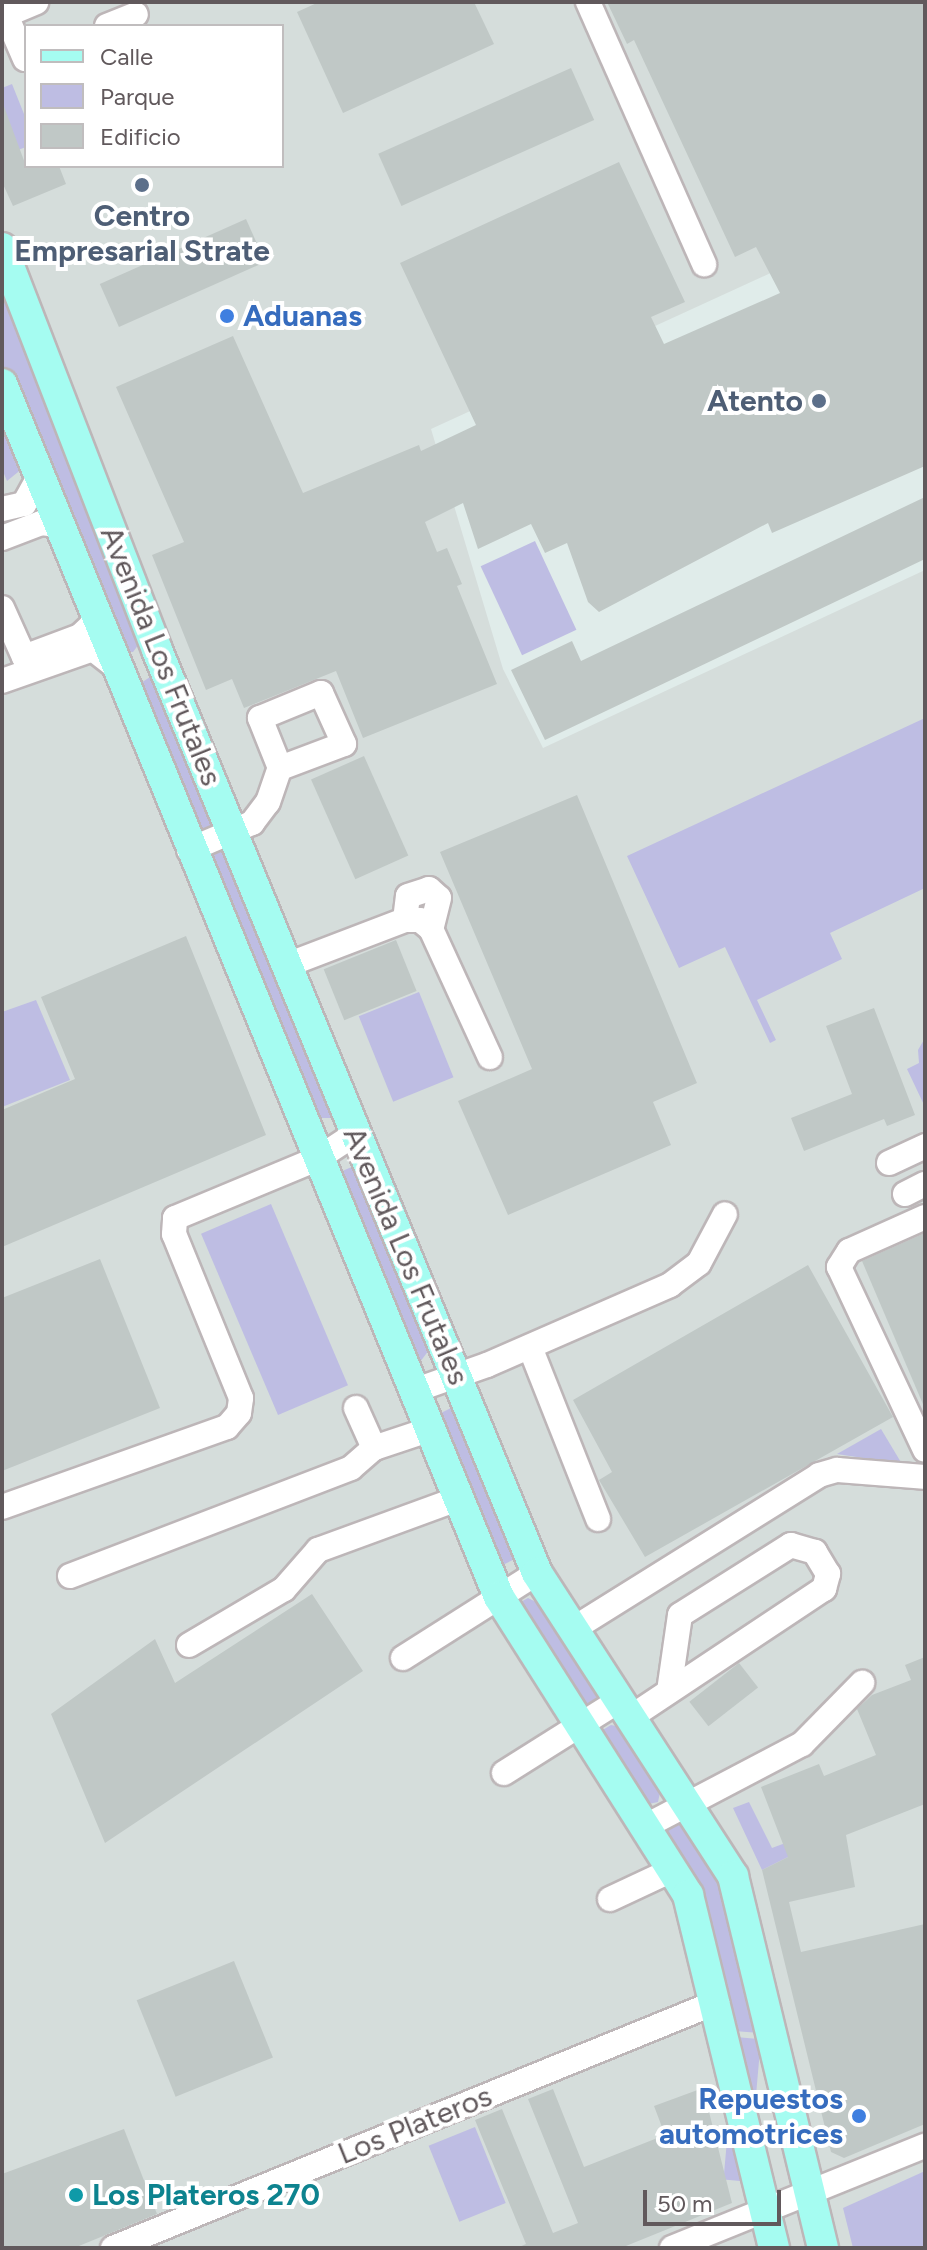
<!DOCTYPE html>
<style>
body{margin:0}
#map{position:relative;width:927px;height:2250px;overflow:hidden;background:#e0ecea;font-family:Figtree,sans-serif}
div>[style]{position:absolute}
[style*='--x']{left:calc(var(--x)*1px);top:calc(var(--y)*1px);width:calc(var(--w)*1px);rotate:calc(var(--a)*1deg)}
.industrial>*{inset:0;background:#d5dddb}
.green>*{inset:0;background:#bebde3;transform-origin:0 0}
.building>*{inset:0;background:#c0c8c6;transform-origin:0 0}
.roads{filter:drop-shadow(2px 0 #bdb6b8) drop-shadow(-2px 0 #bdb6b8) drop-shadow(0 2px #bdb6b8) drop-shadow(0 -2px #bdb6b8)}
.minor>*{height:24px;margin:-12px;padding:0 12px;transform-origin:12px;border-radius:12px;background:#fff}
.major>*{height:30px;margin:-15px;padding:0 15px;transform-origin:15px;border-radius:15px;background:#a5fcf1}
.dots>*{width:22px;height:22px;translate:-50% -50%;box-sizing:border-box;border:4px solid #fff;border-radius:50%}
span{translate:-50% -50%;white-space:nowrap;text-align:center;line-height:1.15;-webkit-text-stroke:8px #fff;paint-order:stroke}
.service-label{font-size:30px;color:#4e5e75;font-weight:700}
.right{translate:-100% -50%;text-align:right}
.shop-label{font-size:30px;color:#366cbe;font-weight:700}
.left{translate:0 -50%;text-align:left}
.street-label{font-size:30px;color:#61595c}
.culture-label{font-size:30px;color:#0d838f;font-weight:700}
.frame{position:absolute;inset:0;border:4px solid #61595c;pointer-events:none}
.legend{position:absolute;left:24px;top:24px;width:260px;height:144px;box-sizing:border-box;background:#fff;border:2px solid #c0bdbe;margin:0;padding:10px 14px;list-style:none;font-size:24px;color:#61595c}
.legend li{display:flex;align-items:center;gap:16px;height:40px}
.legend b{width:40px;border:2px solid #c0bdbe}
.scale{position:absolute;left:643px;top:2190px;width:138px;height:36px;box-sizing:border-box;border:4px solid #61595c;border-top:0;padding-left:10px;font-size:24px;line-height:28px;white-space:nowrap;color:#61595c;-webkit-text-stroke:6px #fff;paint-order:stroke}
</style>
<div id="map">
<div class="industrial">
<i style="clip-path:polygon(evenodd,2px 2px,925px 2px,925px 202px,431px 429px,503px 669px,543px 748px,925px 570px,925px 2248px,2px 2248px,2px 2px,26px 26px,282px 26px,282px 166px,26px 166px,26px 26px)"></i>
</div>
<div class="green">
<i style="clip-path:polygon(12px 84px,26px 119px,26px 147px,2px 156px,2px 88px)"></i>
<i style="clip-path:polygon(2px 281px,139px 644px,133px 652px,116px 651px,2px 363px)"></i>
<i style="clip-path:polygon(2px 411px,23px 468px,7px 481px,2px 469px)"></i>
<i style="left:535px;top:541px;width:98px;height:60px;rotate:65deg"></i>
<i style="clip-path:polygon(150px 677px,157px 679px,214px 824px,211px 830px,197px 830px,138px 685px)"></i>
<i style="clip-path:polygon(925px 718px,925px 888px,830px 933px,842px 959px,757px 1000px,776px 1040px,770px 1043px,725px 947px,679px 968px,627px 856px)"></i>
<i style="clip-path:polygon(217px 852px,225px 852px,334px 1112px,330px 1118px,314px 1118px,210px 855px)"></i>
<i style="left:419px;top:992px;width:92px;height:65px;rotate:68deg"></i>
<i style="clip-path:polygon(36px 1000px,70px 1080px,2px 1107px,2px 1012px)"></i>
<i style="clip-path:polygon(925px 1038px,925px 1107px,907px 1069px,919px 1063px,918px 1050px)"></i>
<i style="clip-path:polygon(354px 1166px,429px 1350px,420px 1362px,412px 1362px,333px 1175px)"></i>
<i style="left:271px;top:1204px;width:197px;height:76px;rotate:67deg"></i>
<i style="clip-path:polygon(451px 1408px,515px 1559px,494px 1569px,433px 1417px)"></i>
<i style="clip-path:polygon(881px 1429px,902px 1464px,837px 1454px)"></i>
<i style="clip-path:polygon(528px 1598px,538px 1603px,596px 1691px,597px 1704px,583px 1708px,519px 1603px)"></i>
<i style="clip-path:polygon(611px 1725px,621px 1727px,661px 1788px,658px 1802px,644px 1805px,601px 1731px)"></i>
<i style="clip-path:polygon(749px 1802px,772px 1848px,796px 1839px,802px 1850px,762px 1870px,733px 1808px)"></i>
<i style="clip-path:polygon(681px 1819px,718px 1874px,760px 2033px,734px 2031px,662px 1833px,662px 1826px)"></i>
<i style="left:736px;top:2037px;width:25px;height:143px;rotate:5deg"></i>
<i style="left:475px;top:2127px;width:82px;height:50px;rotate:68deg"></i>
<i style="clip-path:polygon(925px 2171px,925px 2248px,853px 2248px,843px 2208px)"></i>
</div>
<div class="building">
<i style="clip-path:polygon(319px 2px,474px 2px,494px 44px,343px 113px,297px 12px)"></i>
<i style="clip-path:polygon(607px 2px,925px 2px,925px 466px,772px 533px,768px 523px,599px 612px,588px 602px,567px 543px,545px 553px,531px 524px,478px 549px,463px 503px,425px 522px,437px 552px,447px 548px,462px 584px,457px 586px,497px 684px,363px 738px,336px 671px,244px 708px,232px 679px,206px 690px,152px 555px,184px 542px,116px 387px,233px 336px,303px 493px,419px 445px,421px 451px,476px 425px,400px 263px,619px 162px,685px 302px,651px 317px,664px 344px,780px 293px,756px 247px,735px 257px,634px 40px,627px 44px)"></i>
<i style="left:571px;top:68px;width:57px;height:211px;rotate:66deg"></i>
<i style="clip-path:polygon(2px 101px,26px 166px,59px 166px,66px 184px,13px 206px,2px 182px)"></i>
<i style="left:246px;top:219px;width:47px;height:160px;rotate:66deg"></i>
<i style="clip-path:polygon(925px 497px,925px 559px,545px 740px,511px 670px,572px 641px,581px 661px)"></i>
<i style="left:364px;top:756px;width:109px;height:58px;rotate:66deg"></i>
<i style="clip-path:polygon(577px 795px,697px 1083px,653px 1102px,671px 1145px,508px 1215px,458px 1101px,532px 1069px,440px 852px)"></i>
<i style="clip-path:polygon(186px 936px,266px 1135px,2px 1247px,2px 1110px,75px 1079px,41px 997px)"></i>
<i style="left:396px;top:940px;width:55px;height:78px;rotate:68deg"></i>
<i style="clip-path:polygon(874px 1008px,915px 1115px,887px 1126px,884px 1119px,804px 1151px,791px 1118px,852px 1094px,826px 1026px)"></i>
<i style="clip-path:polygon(925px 1233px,925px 1409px,862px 1261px)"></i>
<i style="clip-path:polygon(100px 1259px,160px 1408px,2px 1471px,2px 1298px)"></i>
<i style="clip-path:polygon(808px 1265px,893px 1417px,645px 1557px,599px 1480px,612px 1472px,573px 1400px)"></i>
<i style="clip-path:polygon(312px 1594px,363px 1671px,105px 1843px,51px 1714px,155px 1639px,175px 1683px)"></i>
<i style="clip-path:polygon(925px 1657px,925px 1804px,846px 1835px,855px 1887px,789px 1902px,801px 1952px,925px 1924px,925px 2124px,844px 2158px,831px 2152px,762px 1870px,788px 1857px,761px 1787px,819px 1764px,824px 1776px,876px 1755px,857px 1709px,872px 1695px,911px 1680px,905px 1665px)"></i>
<i style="left:739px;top:1663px;width:31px;height:63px;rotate:52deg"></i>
<i style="left:234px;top:1961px;width:104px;height:105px;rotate:68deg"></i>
<i style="clip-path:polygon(703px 2088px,732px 2203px,621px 2248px,517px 2248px,526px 2244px,475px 2120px,502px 2109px,553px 2233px,578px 2223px,528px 2099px,553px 2089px,584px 2167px,665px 2135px,654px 2106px)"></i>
<i style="clip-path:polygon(124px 2129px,157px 2214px,74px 2248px,2px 2248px,2px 2174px)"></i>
</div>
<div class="roads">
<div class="minor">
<i style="--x:588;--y:2;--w:287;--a:66.1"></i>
<i style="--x:107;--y:26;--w:31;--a:-22"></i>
<i style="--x:25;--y:59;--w:48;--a:-113.4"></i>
<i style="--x:6;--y:15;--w:33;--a:-23"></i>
<i style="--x:2;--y:509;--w:23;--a:-13"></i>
<i style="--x:24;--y:504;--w:31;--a:-61"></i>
<i style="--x:2;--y:538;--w:42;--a:-21"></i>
<i style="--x:41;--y:523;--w:17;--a:7"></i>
<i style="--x:2;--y:608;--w:54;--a:65.8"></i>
<i style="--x:24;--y:657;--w:60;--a:-20.6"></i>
<i style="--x:80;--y:636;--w:16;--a:-43"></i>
<i style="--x:92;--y:625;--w:11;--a:-80"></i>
<i style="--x:2;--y:681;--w:96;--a:-19.4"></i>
<i style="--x:93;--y:649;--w:28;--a:38"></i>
<i style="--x:189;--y:850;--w:69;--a:-23.2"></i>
<i style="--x:252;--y:823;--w:26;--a:-53"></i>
<i style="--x:268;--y:802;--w:36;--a:-71"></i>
<i style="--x:280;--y:768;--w:54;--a:-111.8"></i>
<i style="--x:260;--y:718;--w:66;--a:-22.3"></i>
<i style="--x:321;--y:693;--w:56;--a:65.7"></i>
<i style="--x:344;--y:744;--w:68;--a:159.4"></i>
<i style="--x:405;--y:920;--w:24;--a:-83"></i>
<i style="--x:408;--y:896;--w:22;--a:-18"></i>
<i style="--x:429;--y:889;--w:13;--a:42"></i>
<i style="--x:439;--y:898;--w:32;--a:104"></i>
<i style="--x:287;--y:965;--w:126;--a:-20.9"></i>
<i style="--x:405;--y:920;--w:15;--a:0"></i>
<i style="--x:420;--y:920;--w:14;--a:39"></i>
<i style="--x:431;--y:929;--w:141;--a:65.3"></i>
<i style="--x:889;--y:1163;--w:40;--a:-25"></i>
<i style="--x:905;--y:1194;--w:22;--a:-27"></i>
<i style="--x:925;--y:1217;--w:83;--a:155.9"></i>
<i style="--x:849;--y:1251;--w:19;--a:122"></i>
<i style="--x:839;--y:1267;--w:202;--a:64.8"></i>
<i style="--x:530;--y:1347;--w:185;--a:68.4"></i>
<i style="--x:413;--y:1391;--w:78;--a:-19.4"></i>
<i style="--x:487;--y:1365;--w:200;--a:-23.6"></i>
<i style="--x:670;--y:1285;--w:36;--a:-37"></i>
<i style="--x:699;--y:1263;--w:55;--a:-62"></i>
<i style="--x:356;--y:1408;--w:44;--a:65.8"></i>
<i style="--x:2;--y:1507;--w:239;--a:-19.6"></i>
<i style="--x:227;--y:1427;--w:18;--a:-49"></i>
<i style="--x:239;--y:1413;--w:15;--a:-82"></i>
<i style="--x:241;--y:1398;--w:177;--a:-112.2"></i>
<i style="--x:174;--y:1234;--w:16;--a:-86"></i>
<i style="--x:175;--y:1218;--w:154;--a:-22.6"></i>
<i style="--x:317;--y:1159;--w:45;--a:-33.3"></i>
<i style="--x:70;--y:1576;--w:301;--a:-21"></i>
<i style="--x:351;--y:1468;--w:30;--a:-41"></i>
<i style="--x:374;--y:1448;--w:57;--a:-18.4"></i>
<i style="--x:573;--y:1629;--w:290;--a:-32"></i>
<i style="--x:819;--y:1475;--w:19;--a:-16"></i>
<i style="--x:837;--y:1470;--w:88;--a:4.5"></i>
<i style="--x:189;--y:1645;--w:110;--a:-30.5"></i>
<i style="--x:284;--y:1589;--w:52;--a:-48.9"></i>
<i style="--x:318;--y:1550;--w:148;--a:-20.1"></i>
<i style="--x:403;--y:1658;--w:159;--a:-32.4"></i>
<i style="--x:631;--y:1717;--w:232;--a:-33.6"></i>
<i style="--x:824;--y:1589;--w:16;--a:-75"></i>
<i style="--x:828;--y:1574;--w:26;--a:-121"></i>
<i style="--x:815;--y:1552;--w:25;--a:-164"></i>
<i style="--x:791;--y:1545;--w:131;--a:147.8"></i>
<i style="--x:680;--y:1615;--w:77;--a:98.2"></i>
<i style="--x:504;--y:1773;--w:137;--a:-32.2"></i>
<i style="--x:644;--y:1827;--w:178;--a:-27.7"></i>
<i style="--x:802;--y:1744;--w:86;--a:-45.5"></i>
<i style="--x:610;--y:1899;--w:68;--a:-25.1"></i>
<i style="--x:113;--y:2248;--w:652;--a:-22.16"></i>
<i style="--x:672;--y:2248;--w:273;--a:-22"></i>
</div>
<div class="major">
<i style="--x:2;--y:248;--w:431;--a:68.9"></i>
<i style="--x:157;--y:650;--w:998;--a:67.62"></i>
<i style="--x:537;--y:1573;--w:361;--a:57.1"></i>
<i style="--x:733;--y:1876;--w:383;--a:76.4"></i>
<i style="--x:2;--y:384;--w:1311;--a:67.72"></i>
<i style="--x:499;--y:1597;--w:353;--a:57.6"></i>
<i style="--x:688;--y:1895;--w:363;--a:76.3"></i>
</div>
</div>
<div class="dots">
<i style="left:142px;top:185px;background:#5c6f8a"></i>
<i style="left:227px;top:316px;background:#3f7fe0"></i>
<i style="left:819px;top:401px;background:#5c6f8a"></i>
<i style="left:859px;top:2116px;background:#3f7fe0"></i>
<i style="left:76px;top:2195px;background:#0f9aa8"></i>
</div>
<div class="service-label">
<span style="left:142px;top:233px">Centro<br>Empresarial Strate</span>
<span class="right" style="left:803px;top:401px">Atento</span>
</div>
<div class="shop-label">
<span class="left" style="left:243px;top:316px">Aduanas</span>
<span class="right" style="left:843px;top:2116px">Repuestos<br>automotrices</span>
</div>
<div class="street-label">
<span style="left:161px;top:656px;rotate:68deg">Avenida Los Frutales</span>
<span style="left:406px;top:1256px;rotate:67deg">Avenida Los Frutales</span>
<span style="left:415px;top:2125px;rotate:-22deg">Los Plateros</span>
</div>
<div class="culture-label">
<span class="left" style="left:92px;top:2195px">Los Plateros 270</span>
</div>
<div class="frame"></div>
<ul class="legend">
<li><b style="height:10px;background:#a5fcf1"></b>Calle</li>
<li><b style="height:22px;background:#bebde3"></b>Parque</li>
<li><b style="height:22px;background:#c0c8c6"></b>Edificio</li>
</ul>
<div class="scale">50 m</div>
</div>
